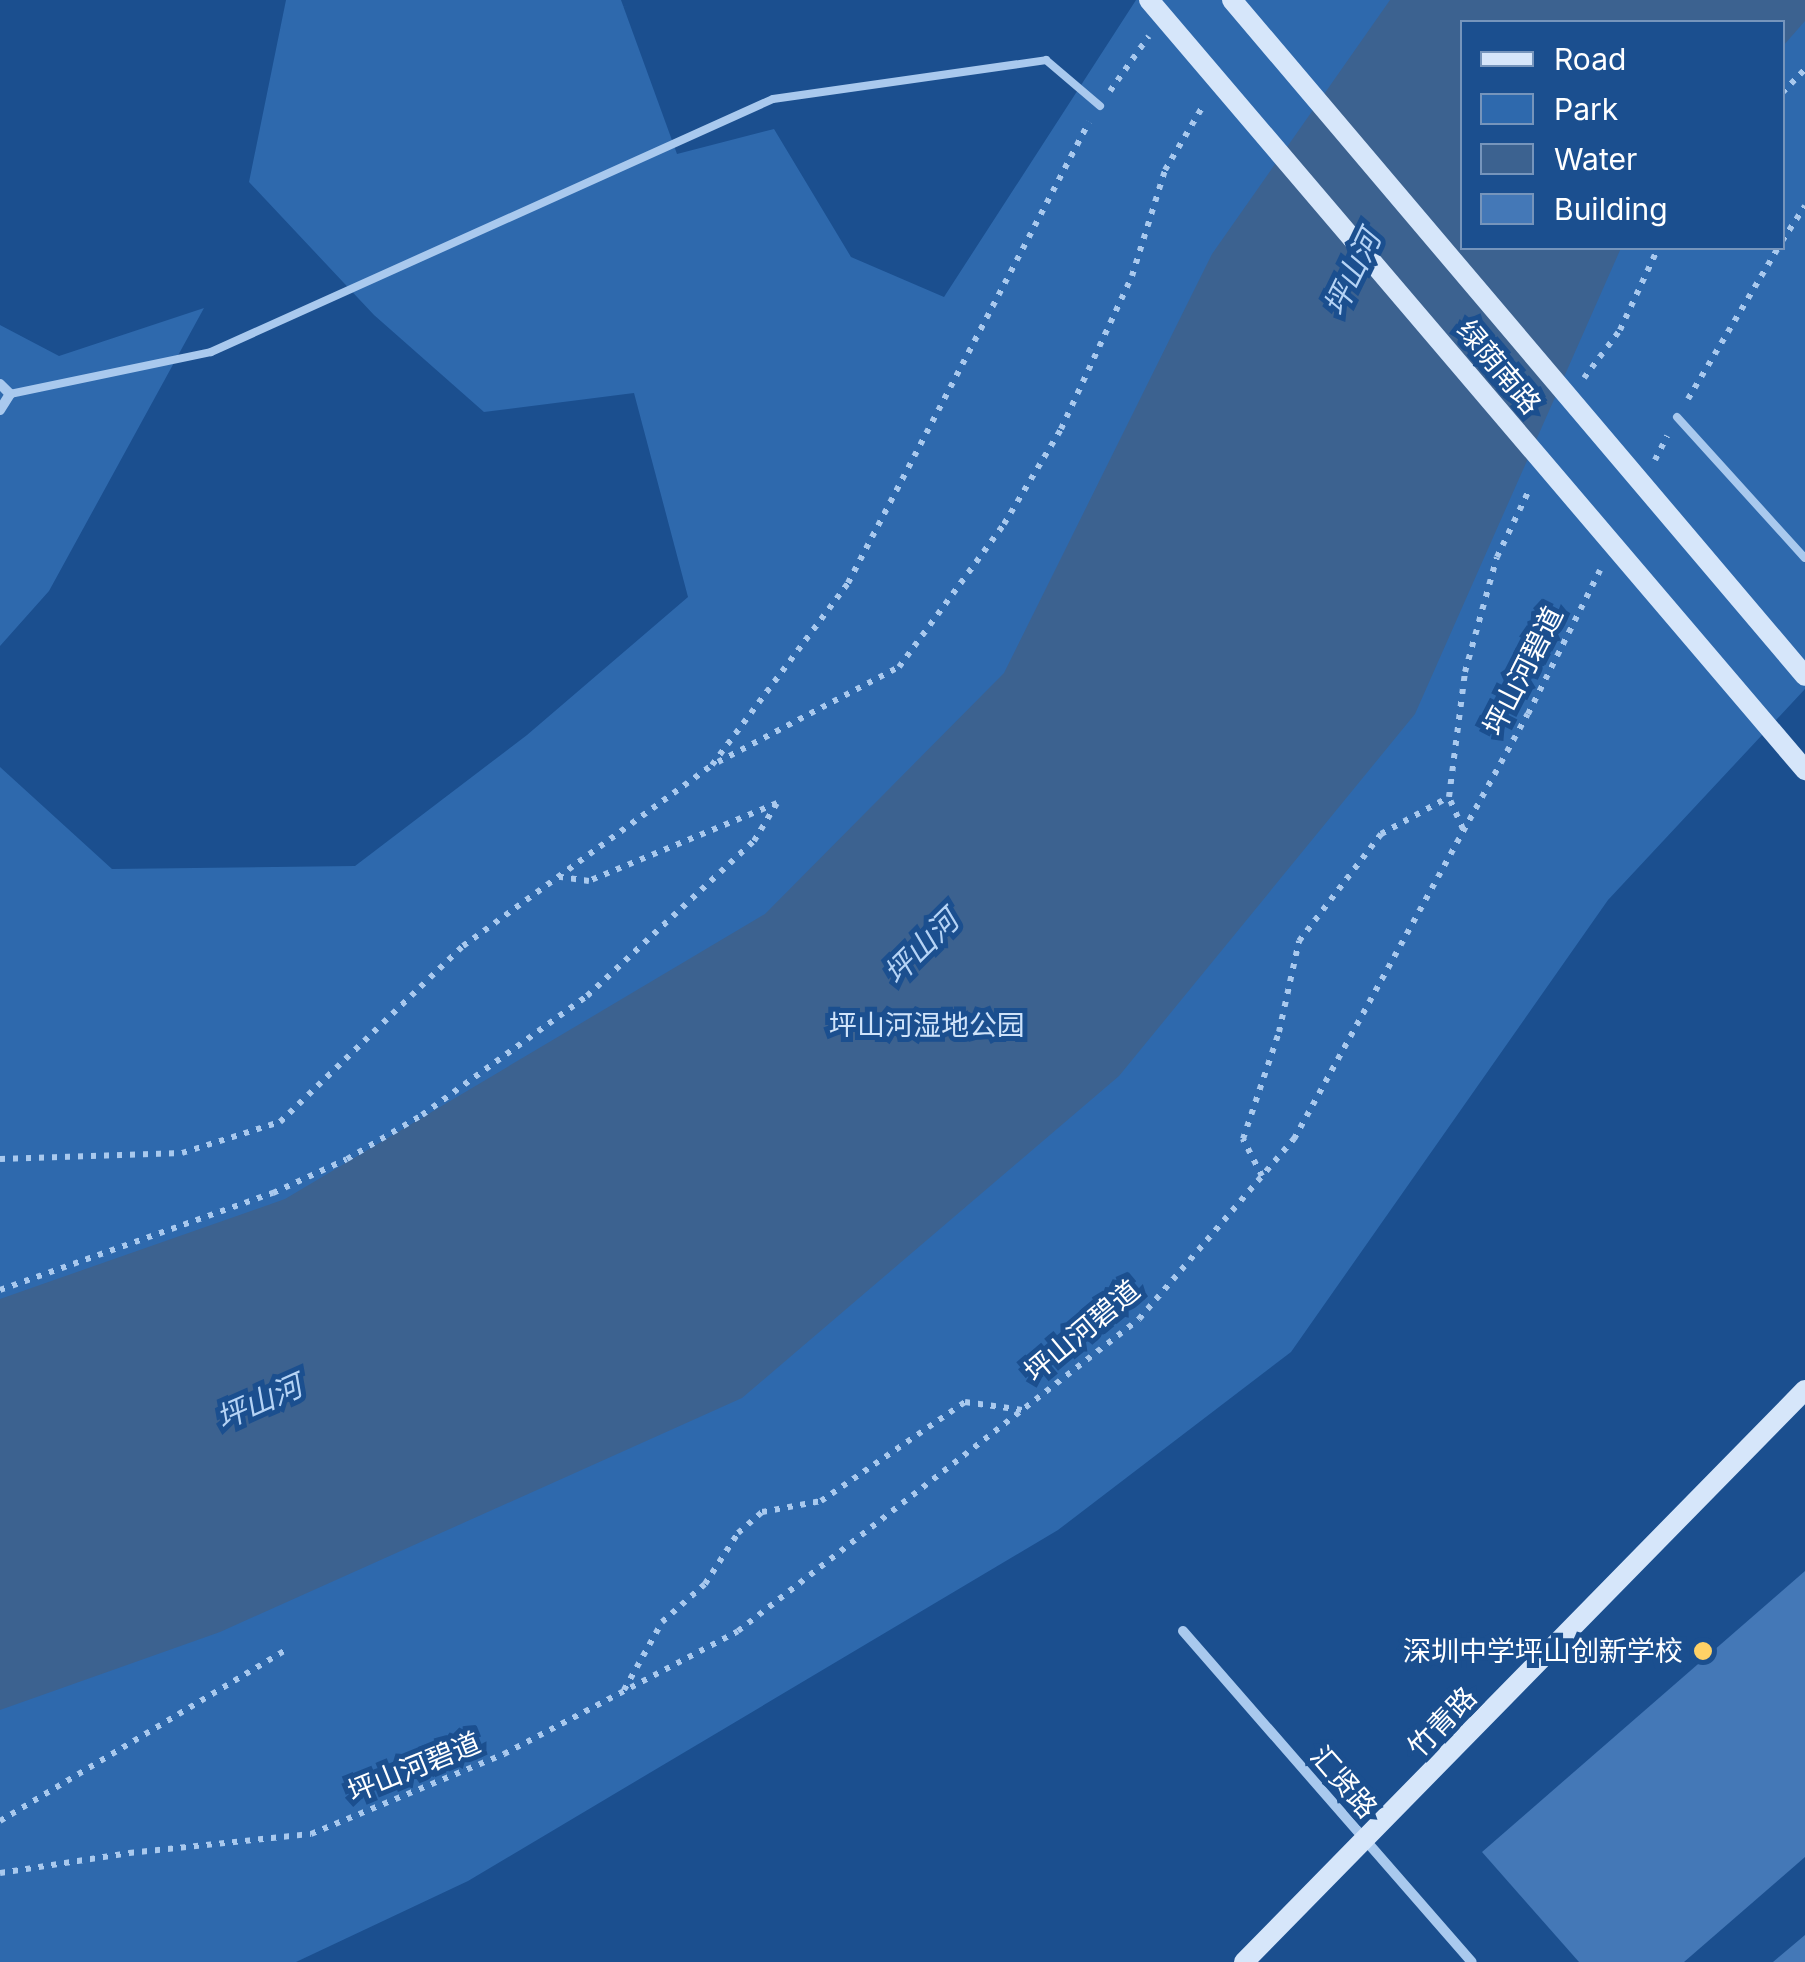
<!DOCTYPE html>
<meta charset="utf-8">
<style>
body{margin:0}
#map{position:relative;width:1805px;height:1962px;overflow:hidden;background:#1b4f8f;font-family:Inter,"Noto Sans SC",sans-serif}
div>[style]{position:absolute}
[style*='--x']{left:calc(var(--x)*1px);top:calc(var(--y)*1px);width:calc(var(--w)*1px);rotate:calc(var(--a)*1deg)}
.green>*{inset:0;background:#2e69ad}
.water>*{inset:0;background:#3c6290}
.building>*{inset:0;background:#4478b7}
.path>*{height:6px;margin-top:-3px;transform-origin:0;background:repeating-linear-gradient(90deg,#a9c9ee 0 5px,transparent 0 13px)}
.lane>*{height:8px;margin:-4px;padding:0 4px;transform-origin:4px;border-radius:4px;background:#a9c9ee}
.street>*{height:10px;margin:-5px;padding:0 5px;transform-origin:5px;border-radius:5px;background:#a9c9ee}
.secondary>*{height:20px;margin:-10px;padding:0 10px;transform-origin:10px;border-radius:10px;background:#d6e6fa}
.dots>*{width:28px;height:28px;translate:-50% -50%;box-sizing:border-box;border:5px solid #1b4f8f;border-radius:50%}
span{translate:-50% -50%;white-space:nowrap;text-align:center;line-height:1.15;-webkit-text-stroke:10px #1b4f8f;paint-order:stroke}
.street-label{font-size:28px;color:#fff}
.park-label{font-size:28px;color:#cfe3fa}
.poi-label{font-size:28px;color:#fff}
.right{translate:-100% -50%;text-align:right}
.water-label{font-size:30px;color:#b5d3f5;font-style:italic}
.legend{position:absolute;left:1460px;top:20px;width:325px;height:230px;box-sizing:border-box;background:#1b4f8f;border:2px solid #7695bc;margin:0;padding:12px 18px;list-style:none;font-size:30px;color:#fff}
.legend li{display:flex;align-items:center;gap:20px;height:50px}
.legend b{width:50px;border:2px solid #7695bc}
</style>
<div id="map">
<div class="green">
<i style="clip-path:polygon(evenodd,286px 0,621px 0,677px 154px,774px 129px,851px 257px,944px 297px,1136px 0,1805px 0,1805px 689px,1608px 900px,1291px 1352px,1058px 1530px,468px 1881px,296px 1962px,0 1962px,0 767px,112px 869px,355px 866px,527px 735px,688px 597px,634px 393px,484px 412px,374px 315px,249px 182px,286px 0,1462px 22px,1782px 22px,1782px 248px,1462px 248px,1462px 22px)"></i>
<i style="clip-path:polygon(204px 308px,49px 591px,0 646px,0 325px,59px 356px)"></i>
</div>
<div class="water">
<i style="clip-path:polygon(1390px 0,1805px 0,1805px 21px,1783px 46px,1782px 22px,1462px 22px,1462px 248px,1621px 248px,1415px 714px,1119px 1076px,742px 1398px,220px 1632px,0 1710px,0 1299px,285px 1199px,765px 914px,1004px 673px,1212px 254px)"></i>
</div>
<div class="building">
<i style="clip-path:polygon(1805px 1571px,1805px 1857px,1684px 1962px,1579px 1962px,1482px 1852px)"></i>
<i style="clip-path:polygon(1805px 1935px,1805px 1962px,1773px 1962px)"></i>
</div>
<div class="path">
<i style="--x:1110;--y:91;--w:67;--a:-54.7"></i>
<i style="--x:1782;--y:93;--w:33;--a:-46"></i>
<i style="--x:1782;--y:241;--w:42;--a:-56.7"></i>
<i style="--x:1584;--y:378;--w:60;--a:-53.1"></i>
<i style="--x:1620;--y:330;--w:90;--a:-65.1"></i>
<i style="--x:1688;--y:399;--w:176;--a:-59.2"></i>
<i style="--x:1655;--y:460;--w:27;--a:-63"></i>
<i style="--x:718;--y:762;--w:204;--a:-27.7"></i>
<i style="--x:899;--y:667;--w:177;--a:-53.7"></i>
<i style="--x:1004;--y:524;--w:111;--a:-59"></i>
<i style="--x:1061;--y:429;--w:169;--a:-65.1"></i>
<i style="--x:1132;--y:276;--w:111;--a:-72.7"></i>
<i style="--x:1165;--y:170;--w:74;--a:-59.3"></i>
<i style="--x:1463;--y:829;--w:35;--a:-114"></i>
<i style="--x:1449;--y:797;--w:126;--a:-82.7"></i>
<i style="--x:1465;--y:672;--w:119;--a:-74.5"></i>
<i style="--x:1497;--y:557;--w:76;--a:-64.4"></i>
<i style="--x:0;--y:1159;--w:182;--a:-1.9"></i>
<i style="--x:182;--y:1153;--w:103;--a:-17.6"></i>
<i style="--x:280;--y:1122;--w:254;--a:-43.9"></i>
<i style="--x:463;--y:946;--w:308;--a:-36"></i>
<i style="--x:712;--y:765;--w:227;--a:-53.2"></i>
<i style="--x:848;--y:583;--w:520;--a:-62.4"></i>
<i style="--x:1262;--y:1176;--w:42;--a:-117.2"></i>
<i style="--x:1243;--y:1139;--w:113;--a:-71.4"></i>
<i style="--x:1279;--y:1032;--w:93;--a:-77.6"></i>
<i style="--x:1299;--y:941;--w:135;--a:-52.5"></i>
<i style="--x:1381;--y:834;--w:77;--a:-28.6"></i>
<i style="--x:0;--y:1290;--w:290;--a:-19.6"></i>
<i style="--x:273;--y:1193;--w:81;--a:-24.7"></i>
<i style="--x:347;--y:1159;--w:87;--a:-30.4"></i>
<i style="--x:422;--y:1115;--w:203;--a:-35.8"></i>
<i style="--x:587;--y:996;--w:228;--a:-42.9"></i>
<i style="--x:754;--y:841;--w:44;--a:-58.8"></i>
<i style="--x:777;--y:803;--w:204;--a:157.5"></i>
<i style="--x:589;--y:881;--w:30;--a:-172"></i>
<i style="--x:624;--y:1690;--w:78;--a:-60.8"></i>
<i style="--x:662;--y:1622;--w:57;--a:-41.5"></i>
<i style="--x:705;--y:1584;--w:61;--a:-57.1"></i>
<i style="--x:738;--y:1533;--w:32;--a:-41"></i>
<i style="--x:762;--y:1512;--w:60;--a:-10.6"></i>
<i style="--x:821;--y:1501;--w:175;--a:-34.5"></i>
<i style="--x:965;--y:1402;--w:59;--a:7.9"></i>
<i style="--x:0;--y:1821;--w:331;--a:-30.9"></i>
<i style="--x:0;--y:1873;--w:131;--a:-8.8"></i>
<i style="--x:129;--y:1853;--w:183;--a:-6"></i>
<i style="--x:311;--y:1834;--w:209;--a:-22.5"></i>
<i style="--x:504;--y:1754;--w:264;--a:-27.7"></i>
<i style="--x:738;--y:1631;--w:508;--a:-37.88"></i>
<i style="--x:1139;--y:1319;--w:238;--a:-49.3"></i>
<i style="--x:1294;--y:1139;--w:485;--a:-61.2"></i>
<i style="--x:1528;--y:714;--w:161;--a:-63.4"></i>
</div>
<div class="lane">
<i style="--x:10;--y:394;--w:205;--a:-11.8"></i>
<i style="--x:211;--y:352;--w:616;--a:-24.24"></i>
<i style="--x:773;--y:99;--w:276;--a:-8.1"></i>
<i style="--x:1046;--y:60;--w:71;--a:40.4"></i>
<i style="--x:1677;--y:417;--w:190;--a:47.8"></i>
</div>
<div class="street">
<i style="--x:0;--y:384;--w:14;--a:45"></i>
<i style="--x:10;--y:394;--w:19;--a:122"></i>
<i style="--x:1183;--y:1631;--w:439;--a:48.9"></i>
</div>
<div class="secondary">
<i style="--x:1149;--y:0;--w:1012;--a:49.57"></i>
<i style="--x:1232;--y:0;--w:886;--a:49.71"></i>
<i style="--x:1244;--y:1962;--w:801;--a:-45.56"></i>
</div>
<div class="dots">
<i style="left:1703px;top:1651px;background:#ffd166"></i>
</div>
<div class="street-label">
<span style="left:1499px;top:367px;rotate:50deg">绿荫南路</span>
<span style="left:1523px;top:671px;rotate:-63deg">坪山河碧道</span>
<span style="left:1082px;top:1331px;rotate:-40deg">坪山河碧道</span>
<span style="left:1442px;top:1722px;rotate:-46deg">竹青路</span>
<span style="left:414px;top:1767px;rotate:-22deg">坪山河碧道</span>
<span style="left:1344px;top:1782px;rotate:49deg">汇贤路</span>
</div>
<div class="park-label">
<span style="left:927px;top:1025px">坪山河湿地公园</span>
</div>
<div class="poi-label">
<span class="right" style="left:1683px;top:1651px">深圳中学坪山创新学校</span>
</div>
<div class="water-label">
<span style="left:1352px;top:273px;rotate:-64deg">坪山河</span>
<span style="left:921px;top:947px;rotate:-45deg">坪山河</span>
<span style="left:259px;top:1402px;rotate:-24deg">坪山河</span>
</div>
<ul class="legend">
<li><b style="height:12px;background:#d6e6fa"></b>Road</li>
<li><b style="height:28px;background:#2e69ad"></b>Park</li>
<li><b style="height:28px;background:#3c6290"></b>Water</li>
<li><b style="height:28px;background:#4478b7"></b>Building</li>
</ul>
</div>
